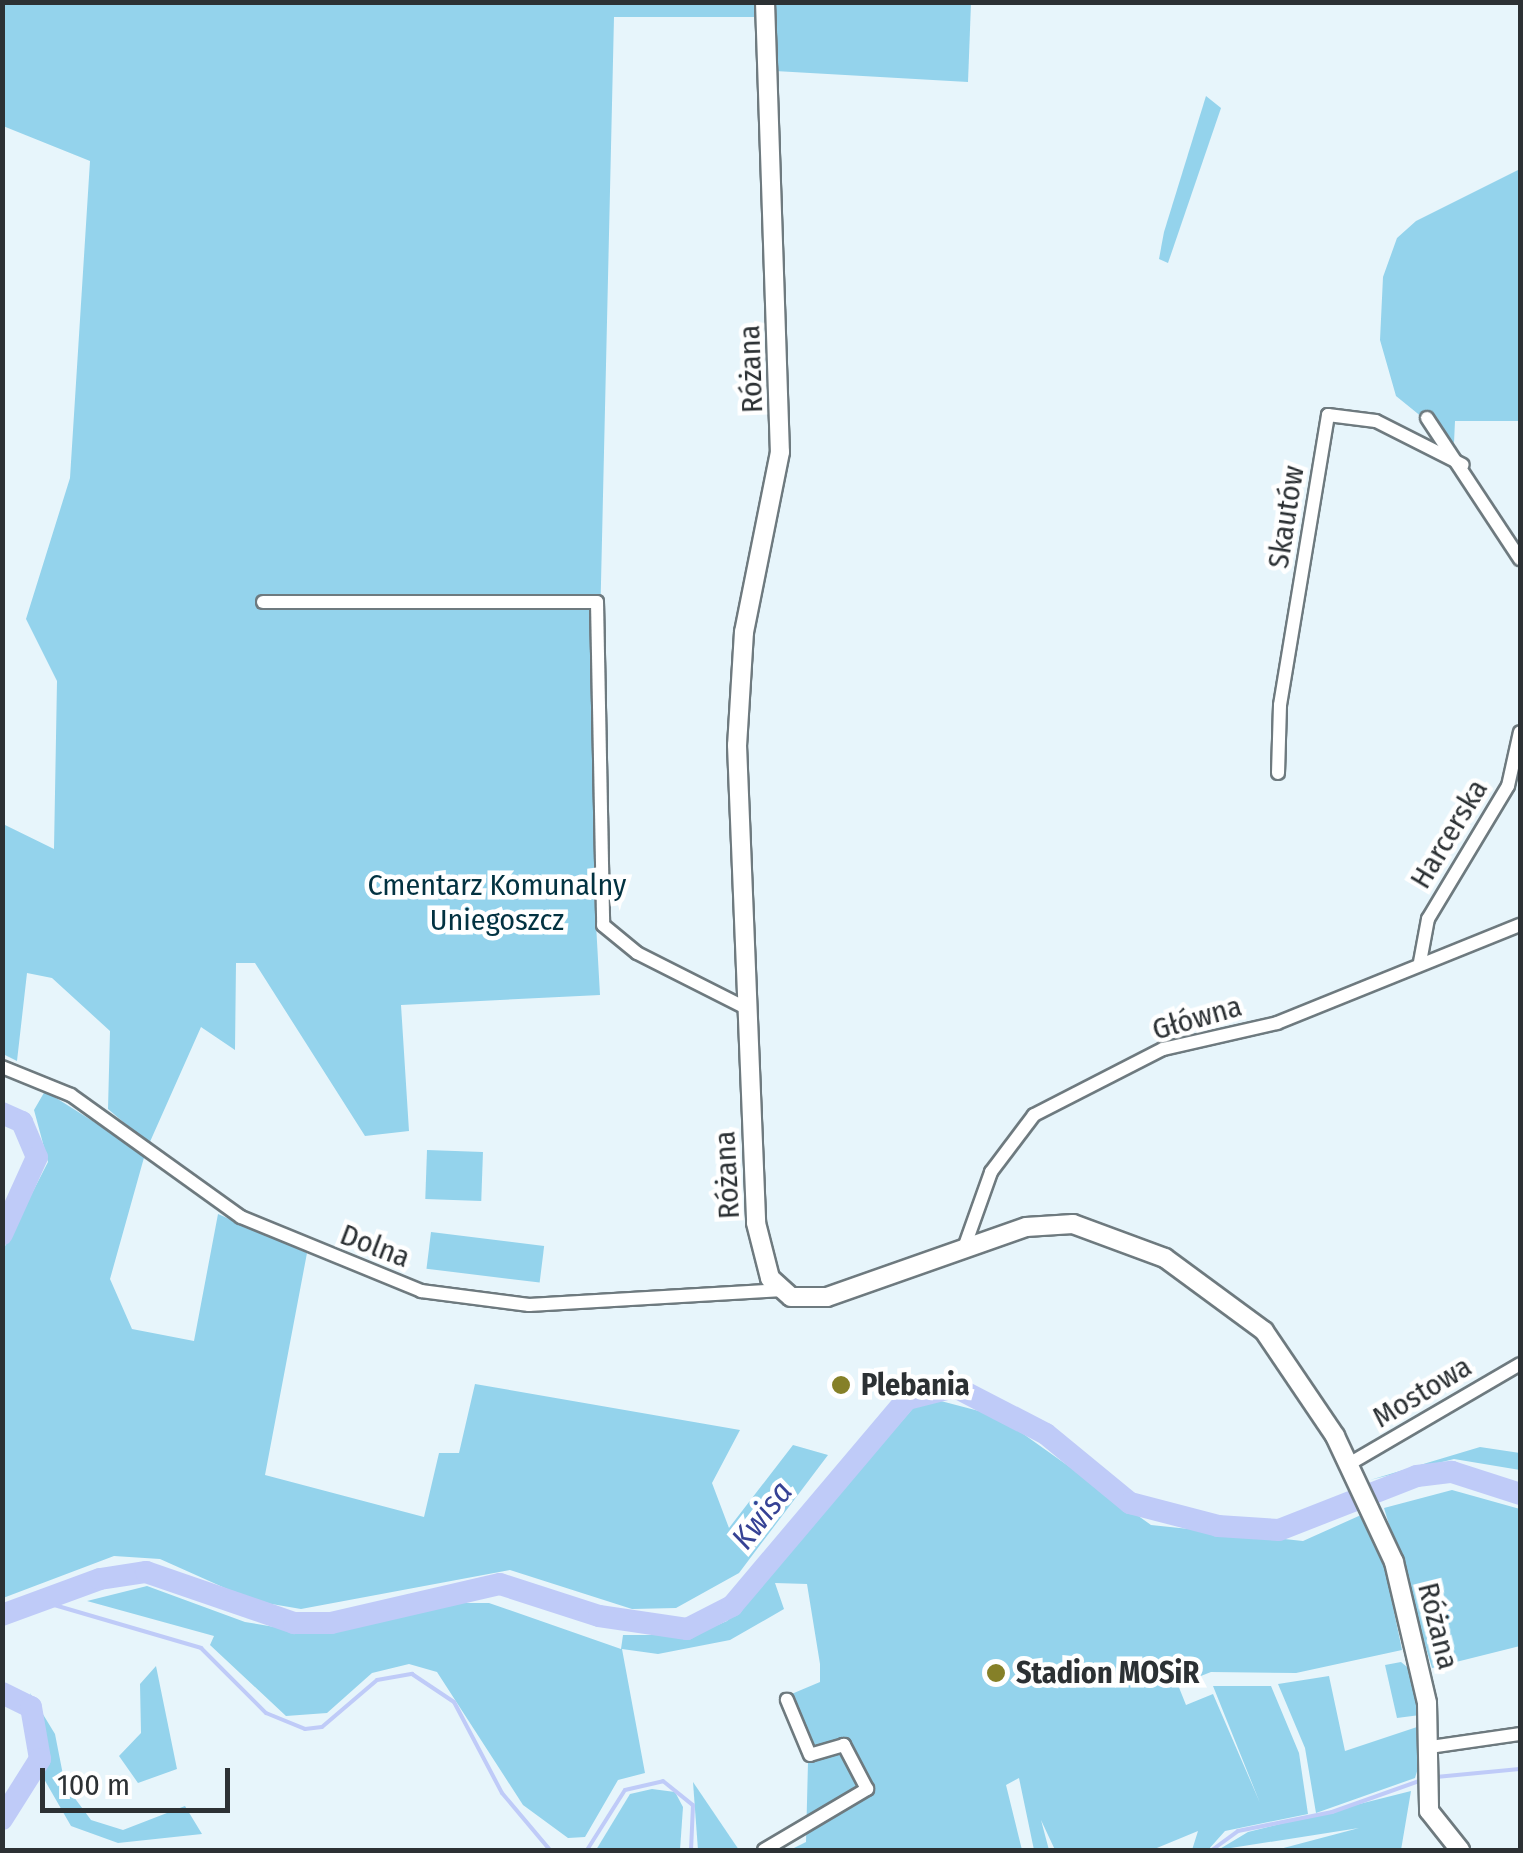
<!DOCTYPE html>
<meta charset="utf-8">
<style>
body{margin:0}
#map{position:relative;width:1523px;height:1853px;overflow:hidden;background:#e7f5fb;font-family:"Fira Sans Condensed",sans-serif}
div>[style]{position:absolute}
[style*='--x']{left:calc(var(--x)*1px);top:calc(var(--y)*1px);width:calc(var(--w)*1px);rotate:calc(var(--a)*1deg)}
.green>*{inset:0;background:#94d3ec;transform-origin:0 0}
.stream>*{height:4px;margin:-2px;padding:0 2px;transform-origin:2px;border-radius:2px;background:#bfcbf8}
.river>*{height:22px;margin:-11px;padding:0 11px;transform-origin:11px;border-radius:11px;background:#bfcbf8}
.roads{filter:drop-shadow(2px 0 #6e7a7f) drop-shadow(-2px 0 #6e7a7f) drop-shadow(0 2px #6e7a7f) drop-shadow(0 -2px #6e7a7f)}
.minor>*{height:12px;margin:-6px;padding:0 6px;transform-origin:6px;border-radius:6px;background:#fff}
.tertiary>*{height:18px;margin:-9px;padding:0 9px;transform-origin:9px;border-radius:9px;background:#fff}
.dots>*{width:28px;height:28px;translate:-50% -50%;box-sizing:border-box;border:5px solid #fff;border-radius:50%}
span{translate:-50% -50%;white-space:nowrap;text-align:center;line-height:1.15;-webkit-text-stroke:9px #fff;paint-order:stroke}
.street-label{font-size:30px;color:#2c3134}
.park-label{font-size:30px;color:#023241}
.poi-label{font-size:30px;color:#2c3134;font-weight:700}
.left{translate:0 -50%;text-align:left}
.water-label{font-size:32px;color:#364295;font-style:italic}
.frame{position:absolute;inset:0;border:5px solid #2c3134;pointer-events:none}
.scale{position:absolute;left:40px;top:1768px;width:190px;height:45px;box-sizing:border-box;border:5px solid #2c3134;border-top:0;padding-left:12px;font-size:30px;line-height:35px;white-space:nowrap;color:#2c3134;-webkit-text-stroke:8px #fff;paint-order:stroke}
</style>
<div id="map">
<div class="green">
<i style="clip-path:polygon(3px 3px,754px 3px,754px 17px,614px 17px,594px 888px,600px 995px,401px 1005px,409px 1131px,365px 1136px,255px 963px,236px 963px,235px 1050px,201px 1027px,149px 1144px,108px 1109px,110px 1031px,52px 978px,27px 973px,17px 1061px,3px 1054px,3px 824px,54px 849px,57px 681px,26px 619px,70px 478px,90px 161px,3px 126px)"></i>
<i style="clip-path:polygon(773px 3px,971px 3px,968px 82px,775px 71px)"></i>
<i style="clip-path:polygon(1206px 96px,1221px 108px,1168px 263px,1159px 259px,1164px 232px)"></i>
<i style="clip-path:polygon(1520px 169px,1520px 421px,1455px 421px,1454px 443px,1396px 396px,1380px 340px,1383px 277px,1397px 238px,1416px 221px)"></i>
<i style="clip-path:polygon(45px 1091px,145px 1154px,110px 1279px,132px 1329px,194px 1341px,218px 1214px,307px 1253px,265px 1475px,424px 1517px,439px 1453px,459px 1453px,475px 1384px,740px 1430px,712px 1483px,729px 1528px,793px 1445px,828px 1455px,739px 1573px,676px 1608px,632px 1609px,510px 1570px,301px 1609px,254px 1601px,160px 1559px,114px 1556px,3px 1598px,2px 1252px,48px 1162px,34px 1110px)"></i>
<i style="left:427px;top:1150px;width:56px;height:49px;rotate:2deg"></i>
<i style="left:431px;top:1232px;width:114px;height:37px;rotate:7deg"></i>
<i style="clip-path:polygon(937px 1400px,998px 1416px,1151px 1525px,1303px 1541px,1361px 1515px,1385px 1568px,1402px 1650px,1296px 1673px,1211px 1672px,1178px 1685px,1186px 1705px,1213px 1694px,1260px 1803px,1213px 1686px,1271px 1686px,1299px 1753px,1308px 1814px,1225px 1831px,1208px 1850px,1192px 1850px,1198px 1831px,1152px 1850px,1055px 1850px,1041px 1820px,1049px 1850px,1034px 1850px,1019px 1778px,1006px 1785px,1022px 1850px,790px 1850px,806px 1842px,808px 1762px,782px 1698px,820px 1682px,820px 1664px,807px 1584px,775px 1583px,784px 1609px,730px 1640px,658px 1654px,622px 1649px,645px 1773px,618px 1780px,585px 1837px,568px 1838px,523px 1805px,437px 1672px,409px 1664px,372px 1673px,327px 1713px,286px 1716px,210px 1645px,214px 1636px,87px 1601px,147px 1586px,245px 1622px,316px 1634px,432px 1603px,489px 1603px,621px 1649px,623px 1635px,694px 1635px,727px 1621px,915px 1406px)"></i>
<i style="clip-path:polygon(1480px 1447px,1520px 1453px,1520px 1470px,1454px 1459px,1370px 1480px)"></i>
<i style="clip-path:polygon(1452px 1490px,1520px 1509px,1520px 1646px,1432px 1668px,1384px 1508px)"></i>
<i style="clip-path:polygon(1401px 1662px,1412px 1671px,1420px 1715px,1397px 1718px,1385px 1665px)"></i>
<i style="clip-path:polygon(156px 1666px,177px 1769px,138px 1783px,119px 1756px,141px 1733px,140px 1684px)"></i>
<i style="clip-path:polygon(1329px 1676px,1345px 1751px,1417px 1727px,1418px 1768px,1415px 1778px,1316px 1813px,1305px 1748px,1278px 1684px)"></i>
<i style="clip-path:polygon(30px 1693px,55px 1734px,65px 1785px,91px 1820px,123px 1830px,185px 1806px,202px 1834px,118px 1843px,71px 1826px,44px 1779px,47px 1753px)"></i>
<i style="clip-path:polygon(693px 1782px,739px 1850px,698px 1850px)"></i>
<i style="clip-path:polygon(652px 1789px,675px 1792px,683px 1807px,680px 1850px,596px 1850px,630px 1794px)"></i>
<i style="clip-path:polygon(1411px 1791px,1401px 1850px,1276px 1850px,1359px 1828px,1218px 1850px,1248px 1832px)"></i>
</div>
<div class="stream">
<i style="--x:44;--y:1602;--w:164;--a:16.3"></i>
<i style="--x:201;--y:1648;--w:92;--a:45"></i>
<i style="--x:266;--y:1713;--w:42;--a:22.3"></i>
<i style="--x:305;--y:1729;--w:17;--a:-7"></i>
<i style="--x:322;--y:1727;--w:72;--a:-40.5"></i>
<i style="--x:377;--y:1680;--w:36;--a:-10"></i>
<i style="--x:412;--y:1674;--w:50;--a:33.7"></i>
<i style="--x:454;--y:1702;--w:103;--a:62.2"></i>
<i style="--x:502;--y:1793;--w:75;--a:49.9"></i>
<i style="--x:1436;--y:1777;--w:84;--a:-5.4"></i>
<i style="--x:587;--y:1850;--w:71;--a:-57.7"></i>
<i style="--x:625;--y:1790;--w:39;--a:-13"></i>
<i style="--x:663;--y:1781;--w:38;--a:39"></i>
<i style="--x:693;--y:1805;--w:45;--a:92.5"></i>
<i style="--x:1212;--y:1850;--w:32;--a:-36"></i>
<i style="--x:1238;--y:1831;--w:96;--a:-11.4"></i>
<i style="--x:1332;--y:1812;--w:96;--a:-19.6"></i>
</div>
<div class="river">
<i style="--x:2;--y:1113;--w:22;--a:24"></i>
<i style="--x:22;--y:1122;--w:38;--a:67"></i>
<i style="--x:37;--y:1157;--w:85;--a:114.4"></i>
<i style="--x:2;--y:1615;--w:104;--a:-20.2"></i>
<i style="--x:100;--y:1579;--w:47;--a:-8.7"></i>
<i style="--x:146;--y:1572;--w:157;--a:19"></i>
<i style="--x:294;--y:1623;--w:37;--a:0"></i>
<i style="--x:331;--y:1623;--w:173;--a:-13"></i>
<i style="--x:500;--y:1584;--w:104;--a:17.9"></i>
<i style="--x:599;--y:1616;--w:89;--a:8.4"></i>
<i style="--x:687;--y:1629;--w:51;--a:-27.1"></i>
<i style="--x:732;--y:1606;--w:271;--a:-49.8"></i>
<i style="--x:907;--y:1399;--w:49;--a:-14"></i>
<i style="--x:955;--y:1387;--w:102;--a:27.3"></i>
<i style="--x:1046;--y:1434;--w:109;--a:39.4"></i>
<i style="--x:1130;--y:1503;--w:91;--a:14.6"></i>
<i style="--x:1218;--y:1526;--w:61;--a:3.8"></i>
<i style="--x:1279;--y:1530;--w:148;--a:-21.4"></i>
<i style="--x:1417;--y:1476;--w:35;--a:-7"></i>
<i style="--x:1452;--y:1472;--w:71;--a:17.9"></i>
<i style="--x:2;--y:1693;--w:32;--a:26"></i>
<i style="--x:31;--y:1707;--w:53;--a:80.2"></i>
<i style="--x:40;--y:1759;--w:71;--a:122.3"></i>
</div>
<div class="roads">
<div class="minor">
<i style="--x:1427;--y:418;--w:169;--a:56.6"></i>
<i style="--x:263;--y:602;--w:334;--a:0"></i>
<i style="--x:597;--y:602;--w:323;--a:88.9"></i>
<i style="--x:603;--y:925;--w:44;--a:39.5"></i>
<i style="--x:637;--y:953;--w:122;--a:26.8"></i>
<i style="--x:1278;--y:773;--w:68;--a:-88.3"></i>
<i style="--x:1280;--y:705;--w:294;--a:-80.6"></i>
<i style="--x:1328;--y:415;--w:48;--a:7.1"></i>
<i style="--x:1376;--y:421;--w:97;--a:26.8"></i>
<i style="--x:1420;--y:962;--w:44;--a:-79.5"></i>
<i style="--x:1428;--y:919;--w:155;--a:-59"></i>
<i style="--x:1508;--y:786;--w:55;--a:-77.5"></i>
<i style="--x:2;--y:1067;--w:74;--a:22.1"></i>
<i style="--x:71;--y:1095;--w:209;--a:35.7"></i>
<i style="--x:241;--y:1217;--w:195;--a:22.3"></i>
<i style="--x:421;--y:1291;--w:109;--a:7.4"></i>
<i style="--x:529;--y:1305;--w:250;--a:-3.4"></i>
<i style="--x:964;--y:1248;--w:81;--a:-70.4"></i>
<i style="--x:991;--y:1172;--w:71;--a:-53"></i>
<i style="--x:1034;--y:1115;--w:145;--a:-27.1"></i>
<i style="--x:1163;--y:1049;--w:117;--a:-12.8"></i>
<i style="--x:1277;--y:1023;--w:262;--a:-22"></i>
<i style="--x:1349;--y:1464;--w:198;--a:-30.3"></i>
<i style="--x:1430;--y:1747;--w:91;--a:-8.2"></i>
<i style="--x:764;--y:1850;--w:120;--a:-30.6"></i>
<i style="--x:867;--y:1789;--w:50;--a:-117.6"></i>
<i style="--x:844;--y:1745;--w:35;--a:164"></i>
<i style="--x:810;--y:1755;--w:60;--a:-112.7"></i>
</div>
<div class="tertiary">
<i style="--x:765;--y:2;--w:450;--a:88.1"></i>
<i style="--x:780;--y:452;--w:184;--a:101.3"></i>
<i style="--x:744;--y:632;--w:113;--a:93.5"></i>
<i style="--x:737;--y:745;--w:478;--a:87.7"></i>
<i style="--x:756;--y:1223;--w:57;--a:75.7"></i>
<i style="--x:770;--y:1278;--w:28;--a:42"></i>
<i style="--x:791;--y:1297;--w:36;--a:0"></i>
<i style="--x:827;--y:1297;--w:211;--a:-19.4"></i>
<i style="--x:1026;--y:1227;--w:47;--a:-3.7"></i>
<i style="--x:1073;--y:1224;--w:98;--a:20.3"></i>
<i style="--x:1165;--y:1258;--w:123;--a:36.4"></i>
<i style="--x:1264;--y:1331;--w:127;--a:55.9"></i>
<i style="--x:1335;--y:1436;--w:139;--a:64.9"></i>
<i style="--x:1394;--y:1562;--w:145;--a:76.8"></i>
<i style="--x:1427;--y:1703;--w:108;--a:88.9"></i>
<i style="--x:1429;--y:1811;--w:50;--a:51.5"></i>
</div>
</div>
<div class="dots">
<i style="left:841px;top:1385px;background:#858028"></i>
<i style="left:996px;top:1673px;background:#858028"></i>
</div>
<div class="street-label">
<span style="left:751px;top:369px;rotate:-92deg">Różana</span>
<span style="left:1286px;top:517px;rotate:-81deg">Skautów</span>
<span style="left:1449px;top:834px;rotate:-59deg">Harcerska</span>
<span style="left:1197px;top:1018px;rotate:-16deg">Główna</span>
<span style="left:727px;top:1175px;rotate:-93deg">Różana</span>
<span style="left:375px;top:1246px;rotate:21deg">Dolna</span>
<span style="left:1422px;top:1392px;rotate:-31deg">Mostowa</span>
<span style="left:1438px;top:1626px;rotate:76deg">Różana</span>
</div>
<div class="park-label">
<span style="left:497px;top:902px">Cmentarz Komunalny<br>Uniegoszcz</span>
</div>
<div class="poi-label">
<span class="left" style="left:861px;top:1385px">Plebania</span>
<span class="left" style="left:1016px;top:1673px">Stadion MOSiR</span>
</div>
<div class="water-label">
<span style="left:762px;top:1515px;rotate:-52deg">Kwisa</span>
</div>
<div class="frame"></div>
<div class="scale">100 m</div>
</div>
